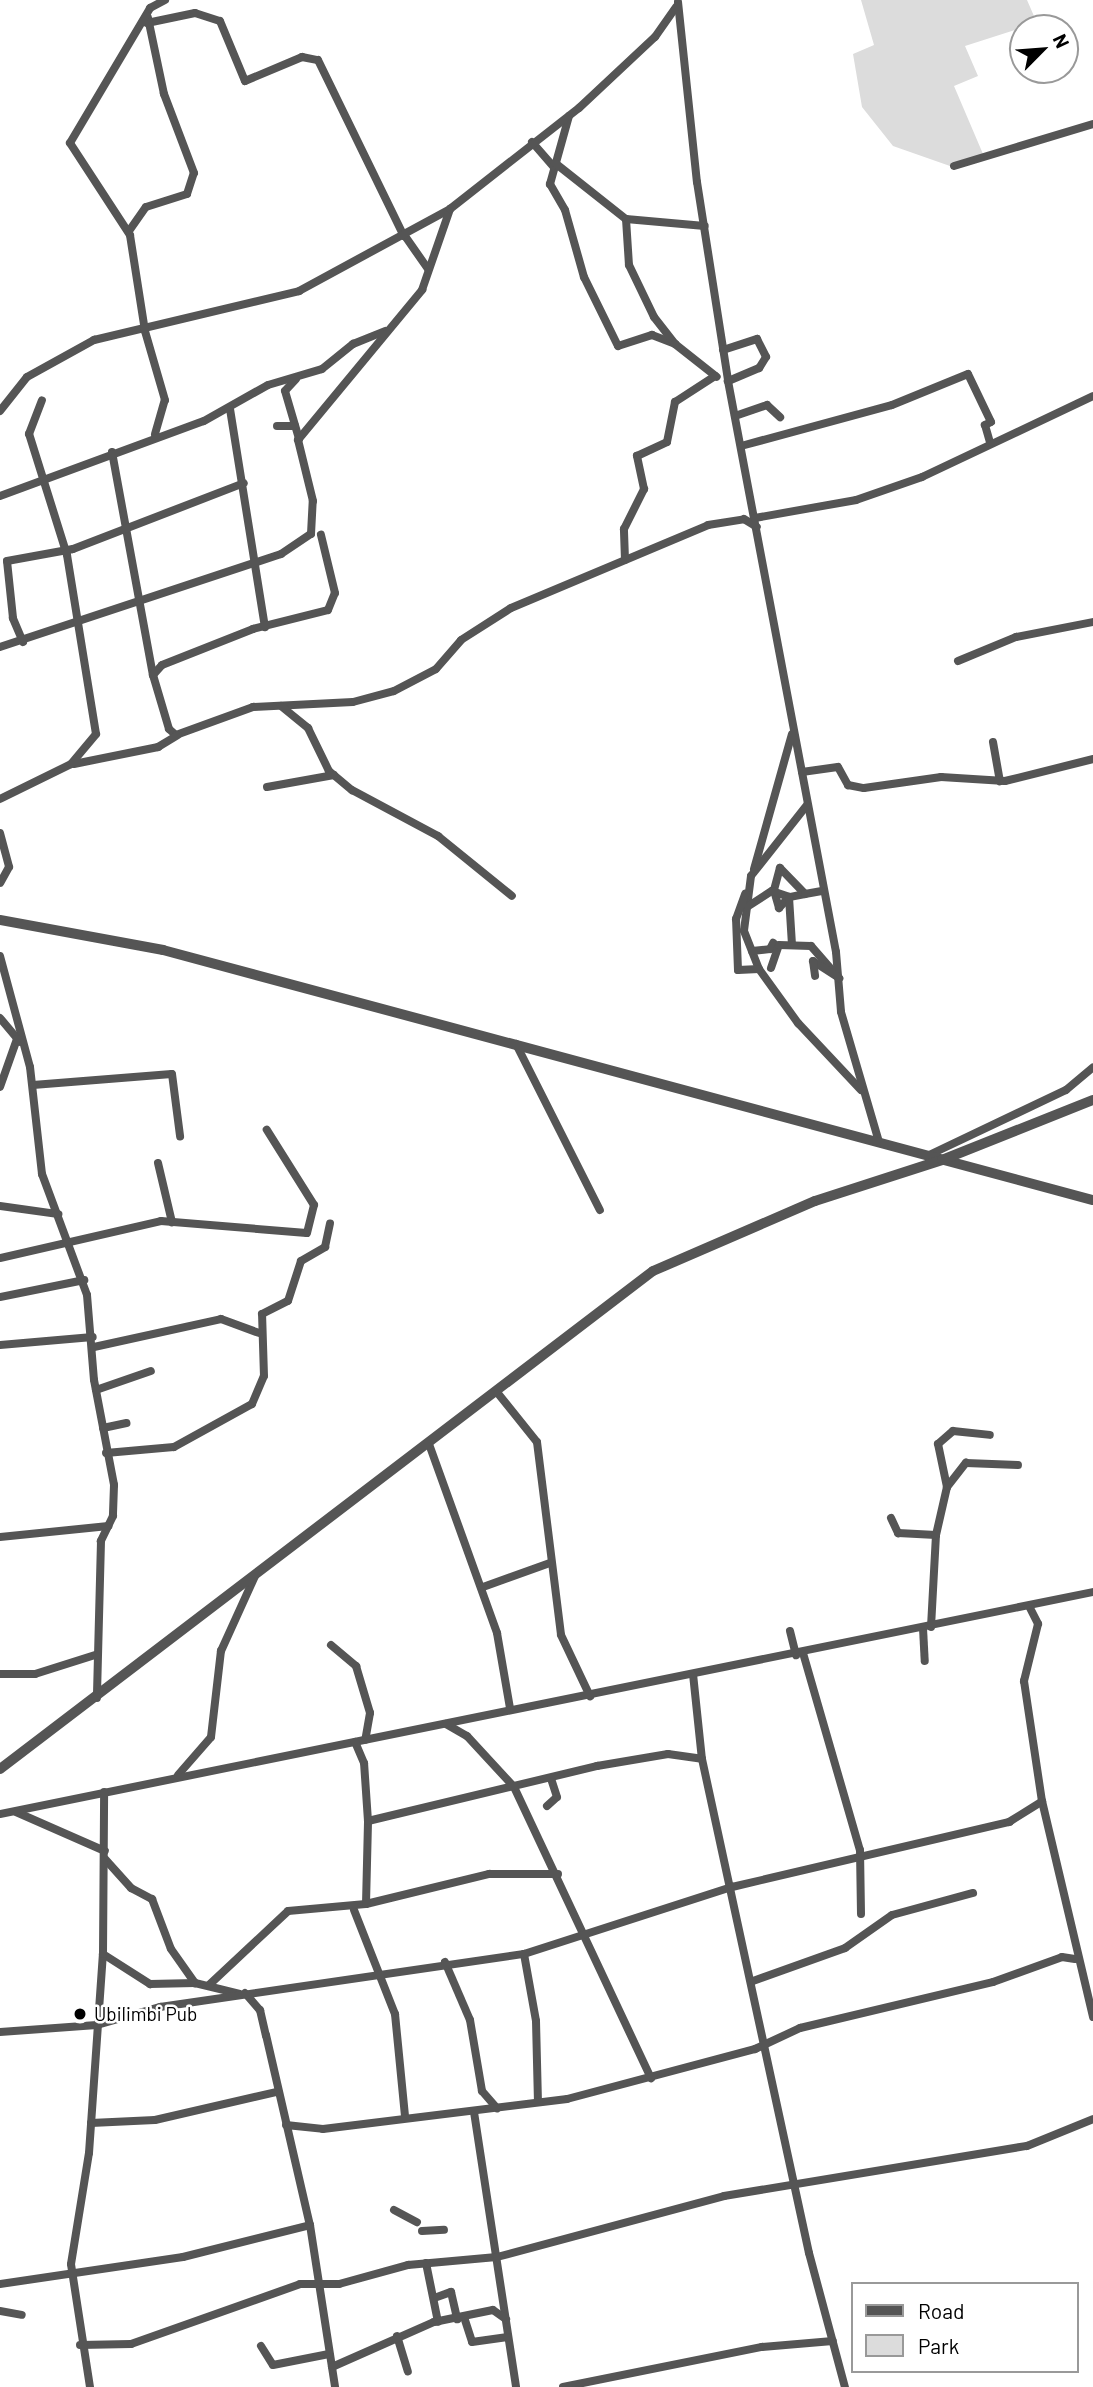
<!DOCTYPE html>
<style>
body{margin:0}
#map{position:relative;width:1093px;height:2387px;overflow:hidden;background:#fff;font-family:Barlow,sans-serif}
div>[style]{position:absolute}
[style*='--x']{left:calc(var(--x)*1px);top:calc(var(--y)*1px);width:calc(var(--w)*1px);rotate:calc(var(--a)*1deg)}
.green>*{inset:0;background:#dcdcdc}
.minor>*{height:8px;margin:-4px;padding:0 4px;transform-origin:4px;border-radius:4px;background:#555}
.tertiary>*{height:10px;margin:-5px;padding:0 5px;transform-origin:5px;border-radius:5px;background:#555}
.dots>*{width:19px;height:19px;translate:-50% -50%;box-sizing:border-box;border:4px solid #fff;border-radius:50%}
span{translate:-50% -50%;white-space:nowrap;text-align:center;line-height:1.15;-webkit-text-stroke:5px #fff;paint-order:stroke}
.poi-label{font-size:19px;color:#000}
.left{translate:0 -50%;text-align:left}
.legend{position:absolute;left:851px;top:2282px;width:228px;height:91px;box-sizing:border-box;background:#fff;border:2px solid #999;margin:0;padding:9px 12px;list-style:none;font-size:21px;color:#000}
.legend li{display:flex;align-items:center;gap:14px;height:35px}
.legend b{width:35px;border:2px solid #999}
.north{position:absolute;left:1009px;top:14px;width:70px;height:70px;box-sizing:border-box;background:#fff;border:2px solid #999;border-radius:50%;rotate:65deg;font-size:19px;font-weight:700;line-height:28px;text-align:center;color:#000}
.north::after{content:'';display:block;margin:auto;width:24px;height:32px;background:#000;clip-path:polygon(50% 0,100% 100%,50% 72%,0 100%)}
</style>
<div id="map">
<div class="green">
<i style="clip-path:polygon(861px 0,1027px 0,1037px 23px,965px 46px,978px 76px,954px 86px,983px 154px,950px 166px,893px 146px,862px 107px,853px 54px,874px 45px)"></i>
</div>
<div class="minor">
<i style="--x:678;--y:2;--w:181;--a:84"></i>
<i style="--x:697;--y:182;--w:201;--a:81.1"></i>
<i style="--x:728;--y:381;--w:581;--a:79.29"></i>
<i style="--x:836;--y:952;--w:60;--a:85.2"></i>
<i style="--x:841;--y:1012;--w:135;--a:73.7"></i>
<i style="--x:147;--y:23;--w:49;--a:-11.8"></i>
<i style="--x:195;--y:13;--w:26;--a:18"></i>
<i style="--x:220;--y:21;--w:65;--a:67.4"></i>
<i style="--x:245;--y:81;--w:62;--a:-22.8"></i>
<i style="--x:302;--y:57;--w:16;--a:11"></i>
<i style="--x:318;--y:60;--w:196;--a:64"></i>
<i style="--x:569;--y:116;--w:71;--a:105.6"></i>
<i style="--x:550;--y:184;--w:30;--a:60"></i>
<i style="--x:565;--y:210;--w:70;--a:74.2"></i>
<i style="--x:584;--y:277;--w:77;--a:63.8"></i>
<i style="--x:618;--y:346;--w:36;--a:-18"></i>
<i style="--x:652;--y:335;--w:25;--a:21"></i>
<i style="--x:532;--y:142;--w:32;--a:49"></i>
<i style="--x:555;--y:163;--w:90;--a:38.3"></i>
<i style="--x:626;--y:219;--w:79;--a:5.1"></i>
<i style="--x:954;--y:166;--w:145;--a:-16.8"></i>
<i style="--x:626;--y:219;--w:46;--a:86.3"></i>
<i style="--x:629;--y:265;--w:58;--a:64.3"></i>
<i style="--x:654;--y:317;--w:34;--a:52"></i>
<i style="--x:675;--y:344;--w:53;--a:38.2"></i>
<i style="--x:129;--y:231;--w:29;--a:-55"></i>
<i style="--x:146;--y:207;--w:43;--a:-17.6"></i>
<i style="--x:187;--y:194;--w:22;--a:-72"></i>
<i style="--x:194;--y:173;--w:85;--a:-110.8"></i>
<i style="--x:164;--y:94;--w:78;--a:-101.9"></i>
<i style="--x:405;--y:236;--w:40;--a:55.1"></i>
<i style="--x:723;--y:350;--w:36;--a:-18"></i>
<i style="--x:757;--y:339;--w:20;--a:63"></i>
<i style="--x:766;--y:357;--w:13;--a:122"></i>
<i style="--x:759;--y:368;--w:34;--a:157"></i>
<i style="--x:296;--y:379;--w:16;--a:133"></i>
<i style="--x:285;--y:391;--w:50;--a:73.7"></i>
<i style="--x:230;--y:409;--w:221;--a:80.9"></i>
<i style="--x:0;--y:411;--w:43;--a:-51.5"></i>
<i style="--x:27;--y:377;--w:77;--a:-28.9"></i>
<i style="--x:94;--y:340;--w:211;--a:-13.4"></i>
<i style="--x:299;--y:291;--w:172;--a:-28.5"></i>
<i style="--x:735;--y:416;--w:34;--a:-19"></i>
<i style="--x:767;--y:405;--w:18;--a:43"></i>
<i style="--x:277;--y:426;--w:18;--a:0"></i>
<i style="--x:155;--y:434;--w:35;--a:-74"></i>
<i style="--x:165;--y:400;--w:72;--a:-106.2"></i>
<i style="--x:145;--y:331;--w:97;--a:-98.9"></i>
<i style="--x:130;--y:235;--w:110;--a:-123.1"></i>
<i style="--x:70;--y:143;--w:157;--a:-59.3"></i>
<i style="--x:150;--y:8;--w:17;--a:-28"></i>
<i style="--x:741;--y:446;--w:156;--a:-15.2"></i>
<i style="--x:892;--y:405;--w:82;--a:-22.2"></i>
<i style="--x:968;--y:374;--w:53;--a:64.4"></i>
<i style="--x:991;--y:422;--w:7;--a:153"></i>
<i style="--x:985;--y:425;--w:19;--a:74"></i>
<i style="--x:112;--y:452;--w:227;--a:79.6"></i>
<i style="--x:153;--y:675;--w:56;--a:73.5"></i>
<i style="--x:169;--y:729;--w:9;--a:41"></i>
<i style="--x:176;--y:735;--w:82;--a:-20"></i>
<i style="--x:253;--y:707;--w:100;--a:-2.9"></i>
<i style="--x:353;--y:702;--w:42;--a:-15"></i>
<i style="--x:394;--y:691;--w:47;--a:-27.6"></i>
<i style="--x:436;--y:669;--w:38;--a:-49"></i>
<i style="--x:461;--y:640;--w:59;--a:-32.6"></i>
<i style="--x:511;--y:608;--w:214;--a:-22.8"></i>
<i style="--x:708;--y:525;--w:36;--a:-9"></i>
<i style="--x:744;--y:519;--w:15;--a:32"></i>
<i style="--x:0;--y:496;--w:217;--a:-20.2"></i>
<i style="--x:204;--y:421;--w:73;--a:-29.4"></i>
<i style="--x:268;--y:385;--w:56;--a:-16.5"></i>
<i style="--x:322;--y:369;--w:40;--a:-39"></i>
<i style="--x:353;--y:344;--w:35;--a:-22"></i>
<i style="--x:755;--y:518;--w:103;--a:-10.1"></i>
<i style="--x:856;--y:500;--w:70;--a:-19.2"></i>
<i style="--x:922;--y:477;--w:189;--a:-25.3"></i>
<i style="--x:625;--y:560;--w:31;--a:-92"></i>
<i style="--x:624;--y:529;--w:45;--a:-63.4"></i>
<i style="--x:644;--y:489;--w:34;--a:-102"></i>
<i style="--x:637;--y:456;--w:33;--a:-25"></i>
<i style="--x:667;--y:442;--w:41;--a:-78.7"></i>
<i style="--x:675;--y:402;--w:48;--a:-33"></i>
<i style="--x:23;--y:642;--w:26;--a:-113"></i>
<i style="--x:13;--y:618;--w:57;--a:-96"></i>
<i style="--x:7;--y:561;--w:67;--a:-10.3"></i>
<i style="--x:73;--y:549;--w:183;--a:-21.1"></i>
<i style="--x:0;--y:647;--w:296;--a:-18.3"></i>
<i style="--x:281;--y:554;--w:36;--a:-34"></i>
<i style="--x:311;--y:534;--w:33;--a:-87"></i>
<i style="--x:313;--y:501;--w:63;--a:-103.8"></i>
<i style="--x:298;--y:440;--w:195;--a:-50.4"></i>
<i style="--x:422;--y:290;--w:86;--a:-70.9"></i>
<i style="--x:450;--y:209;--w:164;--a:-38.1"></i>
<i style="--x:579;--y:108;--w:104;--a:-43.1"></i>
<i style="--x:655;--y:37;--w:37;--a:-55"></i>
<i style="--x:958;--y:661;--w:63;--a:-22.5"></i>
<i style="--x:1016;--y:637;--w:78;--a:-11"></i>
<i style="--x:153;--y:675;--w:13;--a:-48"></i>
<i style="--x:162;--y:665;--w:98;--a:-21.6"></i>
<i style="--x:253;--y:629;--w:77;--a:-14.2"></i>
<i style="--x:328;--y:610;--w:18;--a:-68"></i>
<i style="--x:335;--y:593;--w:60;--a:-103.6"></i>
<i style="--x:281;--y:706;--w:35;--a:39"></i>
<i style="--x:308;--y:728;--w:48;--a:64"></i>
<i style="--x:329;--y:771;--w:30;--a:40"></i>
<i style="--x:352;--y:790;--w:98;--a:28.1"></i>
<i style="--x:438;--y:836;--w:95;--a:39"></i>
<i style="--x:993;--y:742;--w:40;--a:80"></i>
<i style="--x:74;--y:764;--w:86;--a:-11.4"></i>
<i style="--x:158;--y:747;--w:23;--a:-31"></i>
<i style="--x:802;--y:772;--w:36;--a:-8"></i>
<i style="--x:838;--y:767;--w:21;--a:61"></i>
<i style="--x:848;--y:785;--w:16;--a:11"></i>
<i style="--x:864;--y:788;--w:78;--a:-8.1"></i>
<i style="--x:941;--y:777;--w:64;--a:3.6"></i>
<i style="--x:1005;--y:781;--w:91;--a:-14"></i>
<i style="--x:267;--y:787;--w:68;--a:-10.2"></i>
<i style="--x:0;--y:799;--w:79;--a:-26.2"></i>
<i style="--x:71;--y:764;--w:39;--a:-50"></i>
<i style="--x:96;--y:734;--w:181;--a:-99.2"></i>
<i style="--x:67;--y:555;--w:127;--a:-107.4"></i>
<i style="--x:29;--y:434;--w:36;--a:-69"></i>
<i style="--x:807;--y:805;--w:90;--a:128.3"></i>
<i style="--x:751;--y:876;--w:55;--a:97.3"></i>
<i style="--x:744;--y:931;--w:41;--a:68.5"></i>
<i style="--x:759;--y:969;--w:67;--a:54.2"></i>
<i style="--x:798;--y:1023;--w:92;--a:46.8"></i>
<i style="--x:0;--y:833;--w:35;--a:75"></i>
<i style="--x:9;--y:867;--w:18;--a:119"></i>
<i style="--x:754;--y:869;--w:140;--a:-74.3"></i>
<i style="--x:805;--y:894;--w:16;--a:169"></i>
<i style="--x:789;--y:897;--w:15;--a:132"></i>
<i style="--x:779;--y:908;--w:19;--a:-106"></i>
<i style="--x:774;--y:890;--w:23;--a:-75"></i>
<i style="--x:780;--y:868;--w:36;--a:46"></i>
<i style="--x:805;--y:894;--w:17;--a:-10"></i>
<i style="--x:747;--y:907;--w:30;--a:-33"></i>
<i style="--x:772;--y:891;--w:18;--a:19"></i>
<i style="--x:789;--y:897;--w:48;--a:86.4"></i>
<i style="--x:752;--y:951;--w:18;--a:-6"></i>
<i style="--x:770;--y:949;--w:7;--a:-63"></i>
<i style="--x:0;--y:956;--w:115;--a:74.9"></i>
<i style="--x:30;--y:1067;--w:108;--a:83.6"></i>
<i style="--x:42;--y:1174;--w:129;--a:69.6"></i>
<i style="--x:87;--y:1295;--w:85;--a:85.3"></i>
<i style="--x:94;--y:1380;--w:107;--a:79.2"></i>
<i style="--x:114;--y:1485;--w:31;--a:92"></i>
<i style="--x:113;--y:1516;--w:28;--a:116"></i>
<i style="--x:101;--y:1541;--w:157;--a:91.5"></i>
<i style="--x:771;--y:968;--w:24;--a:-71"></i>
<i style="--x:779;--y:945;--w:32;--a:2"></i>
<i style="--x:811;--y:946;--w:43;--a:48.8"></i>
<i style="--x:839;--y:978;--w:31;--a:-147"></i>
<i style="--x:813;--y:961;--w:15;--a:82"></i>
<i style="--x:738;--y:970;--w:51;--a:-92.2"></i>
<i style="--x:736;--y:919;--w:27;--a:-70"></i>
<i style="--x:738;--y:970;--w:21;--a:-3"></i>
<i style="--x:0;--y:1018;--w:31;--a:50"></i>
<i style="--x:516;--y:1044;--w:186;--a:63.2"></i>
<i style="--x:33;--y:1085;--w:139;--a:-4.5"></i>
<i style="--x:172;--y:1074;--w:63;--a:82.6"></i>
<i style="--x:0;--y:1087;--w:51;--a:-70.5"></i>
<i style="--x:927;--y:1156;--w:154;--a:-25.4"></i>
<i style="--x:1066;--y:1090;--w:35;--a:-40"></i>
<i style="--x:158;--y:1163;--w:61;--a:76.7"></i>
<i style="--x:0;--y:1206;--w:59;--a:7.9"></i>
<i style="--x:0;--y:1258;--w:165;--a:-12.9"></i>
<i style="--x:161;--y:1221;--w:146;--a:4.7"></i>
<i style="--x:307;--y:1233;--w:29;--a:-76"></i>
<i style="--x:314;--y:1205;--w:89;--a:-122.1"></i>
<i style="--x:0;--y:1297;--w:86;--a:-11.4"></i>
<i style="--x:0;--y:1345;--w:93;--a:-4.9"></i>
<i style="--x:94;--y:1347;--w:130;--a:-12.4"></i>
<i style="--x:221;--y:1319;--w:40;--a:20.2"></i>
<i style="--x:96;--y:1390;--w:58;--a:-19.1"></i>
<i style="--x:496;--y:1391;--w:65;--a:51.2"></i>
<i style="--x:537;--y:1442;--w:194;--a:82.9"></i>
<i style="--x:561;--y:1635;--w:68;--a:64.6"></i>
<i style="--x:103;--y:1428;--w:24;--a:-12"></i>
<i style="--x:429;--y:1444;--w:201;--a:70.2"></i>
<i style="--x:497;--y:1633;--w:76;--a:80.2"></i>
<i style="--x:106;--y:1453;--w:68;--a:-5"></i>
<i style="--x:174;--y:1447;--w:89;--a:-28.9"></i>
<i style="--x:252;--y:1404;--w:30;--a:-67"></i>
<i style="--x:264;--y:1376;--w:62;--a:-91.8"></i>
<i style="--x:262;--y:1314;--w:29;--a:-27"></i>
<i style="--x:288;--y:1301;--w:42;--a:-72"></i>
<i style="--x:301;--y:1261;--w:28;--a:-30"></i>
<i style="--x:325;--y:1247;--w:24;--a:-78"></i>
<i style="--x:947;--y:1487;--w:31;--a:-52"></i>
<i style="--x:966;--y:1463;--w:52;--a:2.2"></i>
<i style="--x:891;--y:1518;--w:17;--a:65"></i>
<i style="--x:898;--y:1533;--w:38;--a:3"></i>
<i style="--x:0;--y:1537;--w:109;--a:-5.8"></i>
<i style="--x:483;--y:1587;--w:71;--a:-19.7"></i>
<i style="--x:1029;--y:1606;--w:20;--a:63"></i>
<i style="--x:1038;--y:1624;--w:59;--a:103.8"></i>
<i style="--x:1024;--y:1681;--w:121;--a:81.5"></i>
<i style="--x:1042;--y:1801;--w:222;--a:76.7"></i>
<i style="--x:931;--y:1627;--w:92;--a:-86.9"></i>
<i style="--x:936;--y:1535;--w:49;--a:-77.1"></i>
<i style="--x:947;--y:1487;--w:44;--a:-101.8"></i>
<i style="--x:938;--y:1444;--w:20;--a:-41"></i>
<i style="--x:953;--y:1431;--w:37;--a:6"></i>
<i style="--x:923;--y:1628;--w:33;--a:87"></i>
<i style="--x:790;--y:1631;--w:25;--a:76"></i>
<i style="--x:331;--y:1645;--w:33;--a:40"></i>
<i style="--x:356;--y:1666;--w:49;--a:73.4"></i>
<i style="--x:370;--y:1713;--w:27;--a:100"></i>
<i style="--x:803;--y:1653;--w:205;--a:73.9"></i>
<i style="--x:860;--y:1850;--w:64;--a:89.1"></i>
<i style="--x:0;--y:1674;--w:35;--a:0"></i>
<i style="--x:35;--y:1674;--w:63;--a:-17.6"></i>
<i style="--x:693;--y:1674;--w:85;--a:84"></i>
<i style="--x:702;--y:1759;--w:505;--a:77.78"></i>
<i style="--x:809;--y:2253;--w:139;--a:75"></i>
<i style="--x:446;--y:1724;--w:24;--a:30"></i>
<i style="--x:467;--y:1736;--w:69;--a:47.3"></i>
<i style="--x:514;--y:1787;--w:322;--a:64.8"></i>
<i style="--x:178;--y:1775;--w:50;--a:-49"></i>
<i style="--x:211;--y:1737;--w:87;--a:-83.4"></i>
<i style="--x:221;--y:1651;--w:82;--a:-65.6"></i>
<i style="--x:547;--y:1806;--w:13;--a:-42"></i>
<i style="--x:557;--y:1797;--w:19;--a:-108"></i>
<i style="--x:16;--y:1812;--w:97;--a:23.7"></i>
<i style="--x:0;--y:1814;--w:1115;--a:-11.48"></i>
<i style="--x:368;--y:1821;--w:236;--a:-13.5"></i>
<i style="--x:597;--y:1766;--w:72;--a:-9.6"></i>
<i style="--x:668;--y:1754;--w:34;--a:8"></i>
<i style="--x:105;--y:1859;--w:39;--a:48"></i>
<i style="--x:131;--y:1888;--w:24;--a:28"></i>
<i style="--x:152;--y:1899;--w:53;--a:69.2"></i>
<i style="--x:171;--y:1949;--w:42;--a:54.8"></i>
<i style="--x:366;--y:1904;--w:127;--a:-13.7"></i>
<i style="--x:489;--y:1874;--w:69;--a:0"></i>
<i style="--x:354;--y:1910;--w:112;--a:68.5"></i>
<i style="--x:395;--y:2014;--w:102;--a:84.4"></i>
<i style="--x:103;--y:1954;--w:56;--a:32.6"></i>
<i style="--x:150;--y:1984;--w:45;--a:-1.3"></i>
<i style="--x:195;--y:1983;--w:46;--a:13.7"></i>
<i style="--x:524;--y:1954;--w:68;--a:79.8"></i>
<i style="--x:536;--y:2021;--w:80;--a:88.6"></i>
<i style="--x:445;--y:1962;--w:63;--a:66.7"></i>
<i style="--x:470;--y:2020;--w:72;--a:80.4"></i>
<i style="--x:482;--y:2091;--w:23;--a:49"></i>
<i style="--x:753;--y:1981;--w:98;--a:-19.7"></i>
<i style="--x:845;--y:1948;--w:57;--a:-35.1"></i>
<i style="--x:892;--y:1915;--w:84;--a:-15.2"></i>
<i style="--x:209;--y:1985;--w:108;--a:-43.1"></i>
<i style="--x:288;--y:1911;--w:78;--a:-5.1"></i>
<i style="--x:366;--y:1904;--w:83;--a:-88.6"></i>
<i style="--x:368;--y:1821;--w:58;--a:-93.9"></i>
<i style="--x:364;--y:1763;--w:23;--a:-113"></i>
<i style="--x:245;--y:1993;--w:23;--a:49"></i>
<i style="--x:260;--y:2010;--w:26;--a:77"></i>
<i style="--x:266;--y:2035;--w:195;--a:77"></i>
<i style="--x:310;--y:2225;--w:164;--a:81.2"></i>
<i style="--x:0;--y:2032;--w:97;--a:-4.1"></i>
<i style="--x:97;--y:2025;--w:66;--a:-15.9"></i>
<i style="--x:160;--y:2007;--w:368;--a:-8.3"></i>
<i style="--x:524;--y:1954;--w:219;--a:-17.9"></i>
<i style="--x:732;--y:1887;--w:285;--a:-13.2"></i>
<i style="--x:1009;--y:1822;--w:39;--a:-32"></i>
<i style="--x:474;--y:2112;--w:278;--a:81.3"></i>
<i style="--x:91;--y:2123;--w:64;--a:-2.7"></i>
<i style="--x:155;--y:2120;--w:124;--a:-13"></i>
<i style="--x:286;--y:2125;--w:37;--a:6"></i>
<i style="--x:323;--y:2129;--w:246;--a:-7"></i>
<i style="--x:567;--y:2099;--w:195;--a:-14.9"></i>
<i style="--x:755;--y:2049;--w:50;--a:-25"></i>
<i style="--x:800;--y:2028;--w:198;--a:-13.4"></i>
<i style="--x:993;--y:1982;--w:73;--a:-19.9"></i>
<i style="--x:1062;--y:1957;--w:13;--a:9"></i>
<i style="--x:394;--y:2210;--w:26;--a:28"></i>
<i style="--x:422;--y:2231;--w:22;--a:-3"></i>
<i style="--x:426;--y:2263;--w:60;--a:78.5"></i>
<i style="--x:0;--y:2284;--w:185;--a:-8.4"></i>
<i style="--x:183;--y:2257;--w:131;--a:-14.1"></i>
<i style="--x:437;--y:2297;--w:15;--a:-20"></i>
<i style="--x:451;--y:2292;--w:28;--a:77"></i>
<i style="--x:0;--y:2311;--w:22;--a:10"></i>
<i style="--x:464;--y:2317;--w:26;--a:72"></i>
<i style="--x:472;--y:2342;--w:36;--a:-8"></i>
<i style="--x:397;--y:2336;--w:37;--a:73"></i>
<i style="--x:80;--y:2345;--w:51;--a:-1.1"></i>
<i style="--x:131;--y:2344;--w:179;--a:-19.5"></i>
<i style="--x:300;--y:2284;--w:39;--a:0"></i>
<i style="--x:339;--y:2284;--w:72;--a:-15.4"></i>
<i style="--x:408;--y:2265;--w:89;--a:-5.1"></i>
<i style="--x:497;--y:2257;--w:235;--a:-15"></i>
<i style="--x:724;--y:2196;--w:307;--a:-9.4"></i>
<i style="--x:1027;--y:2146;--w:71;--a:-22.2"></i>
<i style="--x:261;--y:2346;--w:22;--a:58"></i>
<i style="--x:273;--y:2365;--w:57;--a:-11.1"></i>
<i style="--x:332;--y:2367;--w:111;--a:-23.8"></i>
<i style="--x:434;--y:2322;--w:60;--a:-11.5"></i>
<i style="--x:493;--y:2310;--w:16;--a:35"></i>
<i style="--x:90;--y:2387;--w:124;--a:-98.8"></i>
<i style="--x:71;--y:2264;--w:112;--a:-80.8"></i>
<i style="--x:89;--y:2153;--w:199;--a:-86"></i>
<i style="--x:103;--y:1954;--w:162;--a:-89.6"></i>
<i style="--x:563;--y:2387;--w:203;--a:-11.4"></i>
<i style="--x:762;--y:2347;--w:71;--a:-4.8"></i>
</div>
<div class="tertiary">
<i style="--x:0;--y:920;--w:166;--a:10.4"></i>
<i style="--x:163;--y:950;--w:963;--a:15.05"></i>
<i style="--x:0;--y:1769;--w:821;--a:-37.33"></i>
<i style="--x:653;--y:1271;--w:176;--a:-23.4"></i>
<i style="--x:815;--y:1201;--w:133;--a:-17.9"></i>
<i style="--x:942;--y:1160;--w:162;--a:-21.7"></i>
</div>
<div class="dots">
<i style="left:80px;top:2014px;background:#000"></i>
</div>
<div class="poi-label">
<span class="left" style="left:94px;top:2014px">Ubilimbi Pub</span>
</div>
<ul class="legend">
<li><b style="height:9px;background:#555"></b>Road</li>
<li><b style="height:19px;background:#dcdcdc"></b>Park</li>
</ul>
<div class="north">N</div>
</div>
